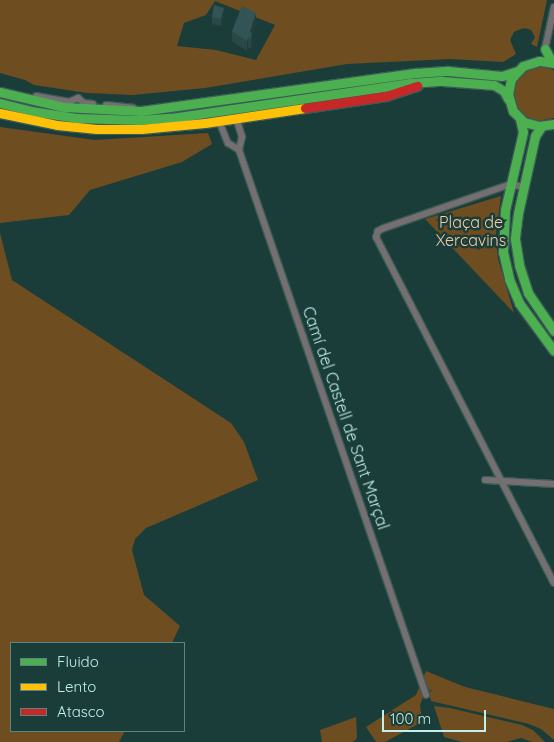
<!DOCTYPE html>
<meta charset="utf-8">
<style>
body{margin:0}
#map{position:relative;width:554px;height:742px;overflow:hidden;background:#1a3d39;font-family:Quicksand,sans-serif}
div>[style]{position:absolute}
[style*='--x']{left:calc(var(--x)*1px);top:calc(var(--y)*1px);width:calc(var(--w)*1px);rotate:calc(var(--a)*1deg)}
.green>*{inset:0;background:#6e4d21}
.roads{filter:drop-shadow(1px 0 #3a5b56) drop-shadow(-1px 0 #3a5b56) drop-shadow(0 1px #3a5b56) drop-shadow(0 -1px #3a5b56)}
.street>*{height:6px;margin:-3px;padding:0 3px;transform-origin:3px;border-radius:3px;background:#756f71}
.fast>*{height:9px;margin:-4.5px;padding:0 4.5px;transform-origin:4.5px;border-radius:4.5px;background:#4caf50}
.slow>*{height:9px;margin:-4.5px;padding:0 4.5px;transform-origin:4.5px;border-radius:4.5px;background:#ffc107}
.jam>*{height:9px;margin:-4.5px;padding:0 4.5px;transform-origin:4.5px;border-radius:4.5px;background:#c62828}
.wall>*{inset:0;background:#2b4848}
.shaded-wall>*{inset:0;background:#233b3b}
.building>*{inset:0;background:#325454}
span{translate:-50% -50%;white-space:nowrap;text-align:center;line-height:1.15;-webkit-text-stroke:5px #1b3d39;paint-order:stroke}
.park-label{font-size:16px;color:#f5cda6}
.street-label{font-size:16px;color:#bff0e9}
.legend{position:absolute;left:10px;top:642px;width:175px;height:90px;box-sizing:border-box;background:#1b3d39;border:1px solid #5d857f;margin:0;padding:6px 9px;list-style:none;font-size:15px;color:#bff0e9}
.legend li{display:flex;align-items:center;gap:10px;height:25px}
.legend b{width:25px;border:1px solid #5d857f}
.scale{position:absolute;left:382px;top:710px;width:104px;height:22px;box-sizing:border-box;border:2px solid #bff0e9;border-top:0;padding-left:6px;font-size:15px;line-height:18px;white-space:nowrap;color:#bff0e9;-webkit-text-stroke:4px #1b3d39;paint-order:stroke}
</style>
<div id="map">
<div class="green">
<i style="clip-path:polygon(evenodd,0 0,547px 0,537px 47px,531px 44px,535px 37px,531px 30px,525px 28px,518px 30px,514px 32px,510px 40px,516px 54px,503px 62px,450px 59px,347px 64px,205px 88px,133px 95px,87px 93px,34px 85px,25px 80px,0 73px,0 0,215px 1px,275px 25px,256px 60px,216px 50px,177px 46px,184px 23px,206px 15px,215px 1px)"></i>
<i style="clip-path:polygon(543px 66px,554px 70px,554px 118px,538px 121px,529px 118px,520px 112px,514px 99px,513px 89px,517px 80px,524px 72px,533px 67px)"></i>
<i style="clip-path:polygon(0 127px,95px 140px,208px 133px,212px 144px,182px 162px,90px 190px,69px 215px,0 223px)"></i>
<i style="clip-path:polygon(501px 196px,496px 233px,498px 259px,514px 313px,425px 219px)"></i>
<i style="clip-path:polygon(0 233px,12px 280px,231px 423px,244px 442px,258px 480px,146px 528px,135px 539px,132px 550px,144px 595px,180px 626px,172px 643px,11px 643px,11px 731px,125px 731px,119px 742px,0 742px)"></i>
<i style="clip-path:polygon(426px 671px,465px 687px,554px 709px,554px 740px,541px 729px,529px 724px,431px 701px,429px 693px,433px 689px,424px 694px,420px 705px,422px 722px,385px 742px,376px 742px,366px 727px,416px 695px)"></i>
<i style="clip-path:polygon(434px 706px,450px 708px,522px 725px,533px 730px,545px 742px,532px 742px,521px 738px,506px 742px,462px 742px,444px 737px)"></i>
<i style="clip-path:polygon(356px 717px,357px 738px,353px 742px,322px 742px,320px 730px)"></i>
</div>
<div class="roads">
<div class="street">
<i style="--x:545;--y:49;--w:43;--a:-77.9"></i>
<i style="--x:36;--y:96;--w:34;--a:10"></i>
<i style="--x:69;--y:102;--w:10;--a:-24"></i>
<i style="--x:78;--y:98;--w:8;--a:40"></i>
<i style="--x:84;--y:103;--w:9;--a:6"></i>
<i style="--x:106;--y:105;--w:27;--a:6"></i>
<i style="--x:236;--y:118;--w:20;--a:72"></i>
<i style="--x:242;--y:137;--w:13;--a:103"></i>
<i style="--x:239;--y:150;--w:576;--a:71.06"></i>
<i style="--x:219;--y:121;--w:24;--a:68"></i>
<i style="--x:228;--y:143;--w:13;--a:32"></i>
<i style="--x:523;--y:187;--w:12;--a:-166"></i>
<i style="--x:511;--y:184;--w:134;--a:160.9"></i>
<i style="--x:384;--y:228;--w:7;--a:153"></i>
<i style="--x:378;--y:231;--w:6;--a:108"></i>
<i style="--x:376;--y:237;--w:389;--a:62.8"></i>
<i style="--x:485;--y:480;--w:69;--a:3.3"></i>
</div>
<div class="fast">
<i style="--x:545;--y:49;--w:15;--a:62"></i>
<i style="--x:554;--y:63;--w:15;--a:-172"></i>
<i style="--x:539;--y:61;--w:17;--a:163"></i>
<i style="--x:523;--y:66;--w:18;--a:133"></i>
<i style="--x:511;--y:79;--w:15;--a:101"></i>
<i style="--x:508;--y:94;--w:18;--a:74"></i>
<i style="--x:513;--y:111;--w:16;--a:45"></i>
<i style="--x:524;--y:122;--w:16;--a:15"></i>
<i style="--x:539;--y:126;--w:15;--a:-8"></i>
<i style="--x:0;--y:92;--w:66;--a:13.2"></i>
<i style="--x:64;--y:107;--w:77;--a:3"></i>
<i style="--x:141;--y:111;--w:278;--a:-7.9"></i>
<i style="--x:416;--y:73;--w:32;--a:-4"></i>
<i style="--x:448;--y:71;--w:54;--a:5.3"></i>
<i style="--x:502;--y:76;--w:16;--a:-18"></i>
<i style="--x:0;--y:103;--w:32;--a:14"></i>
<i style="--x:31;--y:111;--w:47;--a:8.7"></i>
<i style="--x:77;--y:118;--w:62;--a:1.8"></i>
<i style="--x:139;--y:120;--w:39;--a:-4"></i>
<i style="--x:178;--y:117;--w:235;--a:-8.3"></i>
<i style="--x:411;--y:83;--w:31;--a:-4"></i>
<i style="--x:442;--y:81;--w:52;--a:4.4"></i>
<i style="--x:494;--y:85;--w:12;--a:31"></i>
<i style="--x:504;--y:91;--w:9;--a:63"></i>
<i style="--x:520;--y:119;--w:13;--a:77"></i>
<i style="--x:523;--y:132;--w:80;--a:103"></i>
<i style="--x:505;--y:210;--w:42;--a:92.7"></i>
<i style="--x:503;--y:252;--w:28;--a:77"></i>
<i style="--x:509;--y:279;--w:26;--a:67"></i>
<i style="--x:519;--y:303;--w:59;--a:53.9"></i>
<i style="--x:541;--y:127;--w:11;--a:124"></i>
<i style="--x:535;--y:136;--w:79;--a:102.4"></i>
<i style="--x:518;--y:213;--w:26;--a:97"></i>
<i style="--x:515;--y:239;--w:26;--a:81"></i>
<i style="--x:519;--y:265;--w:29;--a:72"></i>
<i style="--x:528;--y:293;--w:46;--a:55.6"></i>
</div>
<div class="slow">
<i style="--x:0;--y:113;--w:58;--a:11.9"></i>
<i style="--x:57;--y:125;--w:40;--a:5.7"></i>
<i style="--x:97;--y:129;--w:44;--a:0"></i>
<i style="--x:141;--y:129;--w:64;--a:-5.4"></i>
<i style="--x:205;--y:123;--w:101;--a:-8.5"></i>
</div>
<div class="jam">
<i style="--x:305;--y:108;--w:82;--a:-8.4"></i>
<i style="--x:386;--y:96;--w:33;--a:-18"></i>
</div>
</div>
<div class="wall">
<i style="clip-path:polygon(224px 14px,221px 26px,212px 24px,212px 17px)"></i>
<i style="clip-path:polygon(256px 23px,252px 35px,252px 43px,251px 49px,248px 47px,247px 51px,232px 41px,232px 31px)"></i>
</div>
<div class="shaded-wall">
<i style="clip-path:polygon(224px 8px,224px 14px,221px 26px,221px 19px)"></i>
<i style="clip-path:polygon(256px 13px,256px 23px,252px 35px,252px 43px,251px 49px,251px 39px,250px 32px)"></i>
<i style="clip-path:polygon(248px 37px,248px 47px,247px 51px,247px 41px)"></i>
</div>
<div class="building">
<i style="clip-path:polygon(214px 5px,224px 8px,221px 19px,212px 17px)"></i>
<i style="clip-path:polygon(242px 6px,256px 13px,250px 32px,252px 33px,251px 39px,248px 37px,247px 41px,232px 31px)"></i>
</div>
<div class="park-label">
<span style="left:471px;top:231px">Plaça de<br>Xercavins</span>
</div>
<div class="street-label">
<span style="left:346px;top:418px;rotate:71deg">Camí del Castell de Sant Marçal</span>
</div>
<ul class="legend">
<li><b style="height:6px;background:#4caf50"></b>Fluido</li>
<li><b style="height:6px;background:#ffc107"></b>Lento</li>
<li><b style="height:6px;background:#c62828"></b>Atasco</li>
</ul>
<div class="scale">100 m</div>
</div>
